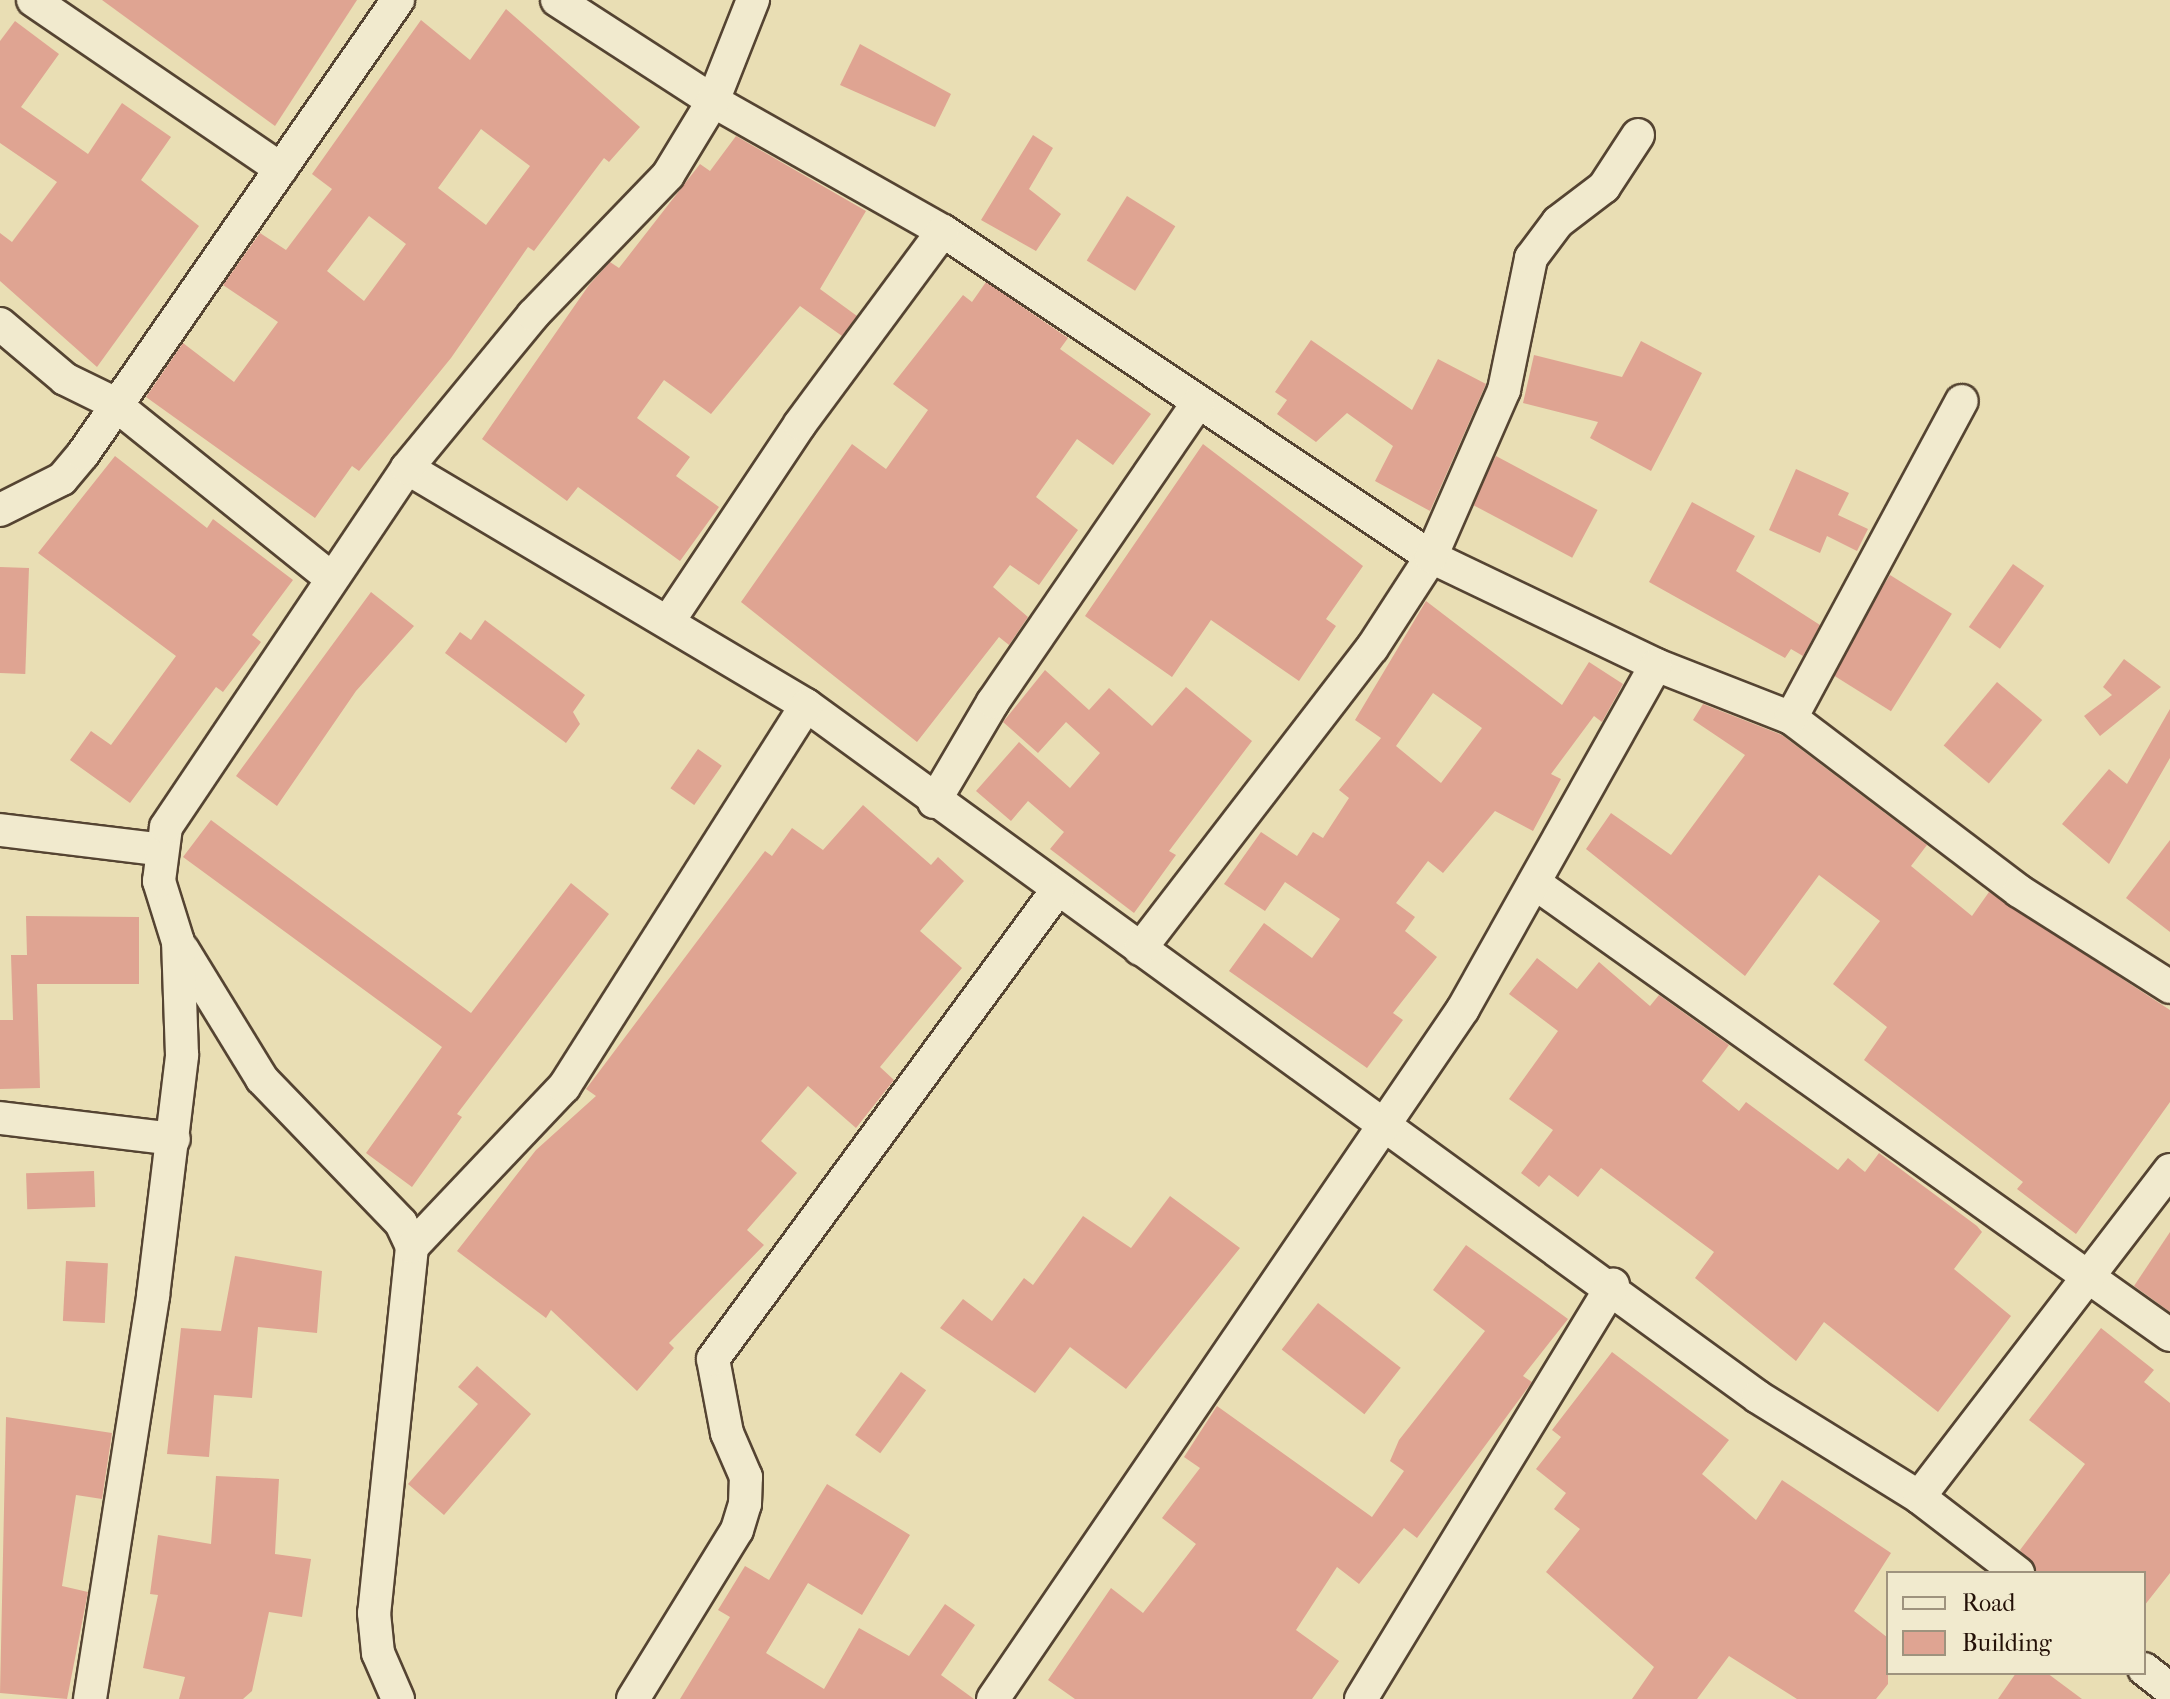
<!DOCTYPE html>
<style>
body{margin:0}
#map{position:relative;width:2170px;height:1699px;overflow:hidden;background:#e9deb4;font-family:"IM FELL French Canon",serif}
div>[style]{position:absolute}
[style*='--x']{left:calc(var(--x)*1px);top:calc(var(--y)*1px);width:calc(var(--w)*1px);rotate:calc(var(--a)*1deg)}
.building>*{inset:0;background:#dfa492;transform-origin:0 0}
.roads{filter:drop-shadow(2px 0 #554432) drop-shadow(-2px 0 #554432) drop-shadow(0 2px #554432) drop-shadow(0 -2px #554432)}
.minor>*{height:32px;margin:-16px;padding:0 16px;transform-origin:16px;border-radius:16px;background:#f1eace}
span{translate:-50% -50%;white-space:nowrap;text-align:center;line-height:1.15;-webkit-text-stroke:6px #f1eace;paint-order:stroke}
.legend{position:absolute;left:1886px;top:1571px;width:260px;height:104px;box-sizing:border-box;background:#f1eace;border:2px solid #9f937e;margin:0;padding:10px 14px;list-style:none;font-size:24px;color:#241107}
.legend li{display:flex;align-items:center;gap:16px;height:40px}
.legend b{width:40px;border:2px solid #9f937e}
</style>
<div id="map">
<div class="building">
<i style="clip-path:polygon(102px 0,357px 0,275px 126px)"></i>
<i style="clip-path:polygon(evenodd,506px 9px,640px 127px,609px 162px,604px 158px,534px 251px,528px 247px,451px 358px,359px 471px,352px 466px,315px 518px,146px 397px,183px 343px,234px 382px,278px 322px,223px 285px,260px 233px,286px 250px,332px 189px,312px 174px,421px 20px,470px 60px,506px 9px,481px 129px,530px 166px,486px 225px,438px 188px,481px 129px,506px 9px,369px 216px,406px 244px,364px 301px,327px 271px,369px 216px)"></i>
<i style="clip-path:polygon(15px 21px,59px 54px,21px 107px,88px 154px,122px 103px,171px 137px,141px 180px,199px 226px,97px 367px,0 281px,0 233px,12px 242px,57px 182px,0 143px,0 41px)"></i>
<i style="clip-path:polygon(860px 44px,951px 94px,935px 127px,840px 85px)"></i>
<i style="clip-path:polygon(1033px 135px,1053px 148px,1029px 189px,1061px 214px,1036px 251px,981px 220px)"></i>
<i style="clip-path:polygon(736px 136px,866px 211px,820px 289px,857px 316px,842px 336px,800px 306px,711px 414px,664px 380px,637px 418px,690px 457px,676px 476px,719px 507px,680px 561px,578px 487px,567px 501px,482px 439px,589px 285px,610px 262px,619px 268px,700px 164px,710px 171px)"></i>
<i style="left:1127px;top:196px;width:57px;height:76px;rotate:32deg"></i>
<i style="clip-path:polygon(986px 282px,1068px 338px,1060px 349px,1151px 414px,1113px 465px,1077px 439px,1036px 497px,1078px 530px,1039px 585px,1010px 565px,993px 587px,1028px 617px,1009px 645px,999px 637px,917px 742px,741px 602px,852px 444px,886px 469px,928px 410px,893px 384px,963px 295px,972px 302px)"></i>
<i style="clip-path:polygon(1311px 340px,1412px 410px,1438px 359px,1486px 384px,1430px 511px,1375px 481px,1393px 446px,1347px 413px,1316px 442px,1277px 414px,1287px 400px,1275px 392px)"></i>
<i style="clip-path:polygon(1641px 341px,1702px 373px,1651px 471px,1590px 438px,1598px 422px,1523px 403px,1534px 355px,1622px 377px)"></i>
<i style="clip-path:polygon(1203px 444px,1363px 566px,1326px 619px,1336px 626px,1299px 681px,1211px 620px,1172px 677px,1085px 616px)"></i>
<i style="clip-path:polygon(115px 456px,207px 528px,213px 519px,293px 580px,252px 635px,261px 642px,223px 692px,216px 687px,130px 803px,70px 760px,91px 731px,111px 745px,176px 656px,38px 553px)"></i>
<i style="left:1496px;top:456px;width:115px;height:54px;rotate:28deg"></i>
<i style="clip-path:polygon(1796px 469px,1849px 493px,1838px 515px,1868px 529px,1857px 551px,1827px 536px,1820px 553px,1769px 530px)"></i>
<i style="clip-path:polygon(1692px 502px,1755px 536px,1736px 571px,1820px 625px,1803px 656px,1791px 649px,1785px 658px,1649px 582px)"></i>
<i style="left:2013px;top:564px;width:38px;height:77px;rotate:35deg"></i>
<i style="left:0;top:567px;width:29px;height:106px;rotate:2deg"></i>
<i style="left:1890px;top:575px;width:73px;height:115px;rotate:32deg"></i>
<i style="clip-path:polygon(371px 592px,414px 626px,356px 691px,277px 806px,236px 776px)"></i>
<i style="clip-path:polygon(evenodd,1426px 601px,1562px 705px,1589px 662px,1623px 684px,1602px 722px,1594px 716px,1551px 774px,1561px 779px,1533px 831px,1495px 811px,1443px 873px,1428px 861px,1396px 903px,1415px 917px,1405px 931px,1437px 957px,1393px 1013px,1403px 1020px,1367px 1068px,1229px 971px,1264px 923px,1312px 958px,1340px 919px,1285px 882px,1265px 911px,1224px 884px,1261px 832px,1297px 856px,1313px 832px,1323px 838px,1349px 798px,1339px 790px,1381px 738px,1355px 720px,1426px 601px,1433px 693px,1482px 728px,1441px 783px,1396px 746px,1433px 693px)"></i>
<i style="clip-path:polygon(485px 620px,585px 695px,573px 712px,580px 724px,566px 743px,445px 653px,460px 632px,471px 640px)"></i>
<i style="clip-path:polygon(2124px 659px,2161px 687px,2100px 736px,2084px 716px,2112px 695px,2103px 687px)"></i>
<i style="clip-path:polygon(1045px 670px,1089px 710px,1109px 688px,1152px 726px,1186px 687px,1252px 741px,1169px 851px,1176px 855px,1134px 913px,1050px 849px,1064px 832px,1028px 801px,1011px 821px,976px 791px,1019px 742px,1070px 788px,1100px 753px,1066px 722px,1038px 753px,1003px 722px)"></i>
<i style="left:1997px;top:682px;width:59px;height:83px;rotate:40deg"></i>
<i style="clip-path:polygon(1703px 704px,1782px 735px,1927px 845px,1911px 866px,1972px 916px,1989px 892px,2170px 1010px,2170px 1102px,2076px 1234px,2017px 1189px,2023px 1182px,1864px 1060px,1887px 1027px,1833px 984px,1880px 921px,1819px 875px,1745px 976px,1586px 849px,1611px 813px,1671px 855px,1745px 755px,1693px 720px)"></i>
<i style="clip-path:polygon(2170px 709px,2170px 758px,2109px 864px,2062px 824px,2109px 769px,2127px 784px)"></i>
<i style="left:698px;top:749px;width:29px;height:48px;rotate:35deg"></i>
<i style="clip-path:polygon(863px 805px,931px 865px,938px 857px,964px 881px,920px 931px,962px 968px,880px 1067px,894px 1080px,856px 1128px,808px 1086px,761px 1141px,797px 1173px,747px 1230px,764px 1245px,669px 1343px,674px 1348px,637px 1391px,551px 1310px,546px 1318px,457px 1251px,536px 1150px,596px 1096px,586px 1089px,765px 851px,772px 856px,792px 828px,823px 850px)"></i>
<i style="clip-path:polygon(211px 820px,471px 1013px,571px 883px,609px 914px,457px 1114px,462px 1117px,412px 1187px,366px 1153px,442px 1047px,183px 857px)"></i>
<i style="clip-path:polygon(2170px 840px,2170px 932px,2126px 898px)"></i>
<i style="clip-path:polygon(26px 916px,139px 917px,139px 984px,37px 984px,40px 1088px,0 1089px,0 1020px,13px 1020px,11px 955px,27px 955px)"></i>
<i style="clip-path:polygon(1537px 958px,1577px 989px,1599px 962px,1650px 1006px,1659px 995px,1729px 1045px,1702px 1081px,1739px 1111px,1746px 1102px,1838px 1170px,1848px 1158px,1865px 1172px,1879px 1153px,1977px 1226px,1982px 1232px,1954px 1269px,2011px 1316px,1938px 1412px,1824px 1322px,1796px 1361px,1695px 1278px,1714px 1252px,1601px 1168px,1578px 1197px,1549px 1175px,1539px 1187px,1521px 1173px,1553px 1130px,1509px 1099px,1558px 1031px,1509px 994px)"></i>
<i style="left:94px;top:1171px;width:36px;height:68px;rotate:88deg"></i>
<i style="clip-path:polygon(1170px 1196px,1240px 1248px,1126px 1389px,1070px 1347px,1035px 1393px,940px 1328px,963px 1299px,992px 1321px,1024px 1278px,1033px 1285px,1083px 1216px,1131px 1248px)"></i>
<i style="clip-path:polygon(2170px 1232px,2170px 1312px,2134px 1286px)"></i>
<i style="clip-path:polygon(1466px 1245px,1568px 1319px,1523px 1376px,1532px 1382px,1417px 1538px,1404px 1528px,1359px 1584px,1337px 1567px,1296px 1630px,1339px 1661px,1312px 1699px,1075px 1699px,1048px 1680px,1111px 1588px,1143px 1613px,1196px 1544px,1162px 1518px,1200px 1468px,1184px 1457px,1217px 1406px,1372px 1517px,1404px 1471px,1390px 1461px,1399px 1440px,1485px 1331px,1433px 1290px)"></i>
<i style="clip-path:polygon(235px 1256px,322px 1271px,317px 1333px,258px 1327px,252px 1398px,214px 1395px,209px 1457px,167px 1454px,181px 1328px,221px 1331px)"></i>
<i style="left:66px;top:1261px;width:42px;height:60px;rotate:3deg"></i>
<i style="left:1318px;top:1303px;width:105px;height:59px;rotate:38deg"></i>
<i style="clip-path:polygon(2101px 1328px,2154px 1370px,2144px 1382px,2170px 1403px,2170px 1573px,2144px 1606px,2144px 1573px,2037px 1573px,2020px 1550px,2085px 1464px,2029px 1420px)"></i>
<i style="clip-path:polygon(1612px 1352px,1729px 1440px,1702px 1474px,1756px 1520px,1782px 1480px,1891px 1553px,1854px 1611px,1888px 1638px,1888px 1684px,1876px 1699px,1797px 1699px,1729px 1656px,1697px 1699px,1632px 1699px,1654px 1667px,1546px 1572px,1580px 1529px,1554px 1509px,1566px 1493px,1536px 1469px,1561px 1437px,1552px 1430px)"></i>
<i style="clip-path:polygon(477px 1366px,531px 1414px,444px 1515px,408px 1484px,478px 1404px,458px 1387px)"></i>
<i style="left:901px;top:1372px;width:31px;height:78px;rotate:36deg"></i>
<i style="clip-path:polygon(6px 1417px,112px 1433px,102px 1499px,76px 1495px,62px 1586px,88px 1592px,67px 1699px,0 1693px)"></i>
<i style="clip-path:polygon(216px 1476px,279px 1479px,275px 1554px,311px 1559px,302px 1617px,269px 1612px,252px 1691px,243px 1699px,179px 1699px,185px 1677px,143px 1668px,158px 1595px,150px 1594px,158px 1535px,211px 1544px)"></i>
<i style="clip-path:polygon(827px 1484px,910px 1535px,862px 1615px,808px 1583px,766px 1653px,824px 1689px,859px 1628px,909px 1656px,945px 1604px,975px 1625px,941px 1675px,974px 1699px,680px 1699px,730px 1617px,718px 1610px,745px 1566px,769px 1580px)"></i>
<i style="clip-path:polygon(2016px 1673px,2047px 1673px,2082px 1699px,1998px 1699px)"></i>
</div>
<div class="roads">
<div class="minor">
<i style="--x:33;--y:0;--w:300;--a:34.3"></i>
<i style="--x:557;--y:0;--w:186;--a:32.9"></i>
<i style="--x:713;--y:101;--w:264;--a:29.5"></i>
<i style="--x:943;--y:231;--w:587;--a:33.74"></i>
<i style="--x:1431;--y:557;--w:250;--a:25.6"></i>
<i style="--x:1656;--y:665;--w:145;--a:21.4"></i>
<i style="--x:1791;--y:718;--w:286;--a:37.2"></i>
<i style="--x:2019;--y:891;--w:179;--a:32.4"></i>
<i style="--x:0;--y:324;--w:85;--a:40.2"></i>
<i style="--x:65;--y:379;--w:52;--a:26.1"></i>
<i style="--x:112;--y:402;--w:281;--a:38.8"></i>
<i style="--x:407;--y:468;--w:464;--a:30.7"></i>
<i style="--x:806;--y:705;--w:1177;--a:36.01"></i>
<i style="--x:1758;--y:1397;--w:190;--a:31.8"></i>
<i style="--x:1919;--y:1497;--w:125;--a:37.5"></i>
<i style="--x:0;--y:510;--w:69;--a:-26.6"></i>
<i style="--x:62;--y:479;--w:33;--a:-50"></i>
<i style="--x:83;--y:454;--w:553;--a:-55.25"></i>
<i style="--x:670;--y:619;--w:234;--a:-56.3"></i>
<i style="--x:800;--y:424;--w:240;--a:-53.5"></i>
<i style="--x:1791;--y:718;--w:360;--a:-61.7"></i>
<i style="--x:934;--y:802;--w:116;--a:-59.5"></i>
<i style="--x:993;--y:702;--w:363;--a:-55.6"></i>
<i style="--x:0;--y:830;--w:159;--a:6.9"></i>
<i style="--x:1536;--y:884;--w:778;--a:35.43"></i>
<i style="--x:1140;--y:949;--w:380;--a:-52.4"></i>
<i style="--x:1372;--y:648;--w:108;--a:-57"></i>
<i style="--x:1431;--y:557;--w:182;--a:-66.4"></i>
<i style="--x:1504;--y:390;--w:135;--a:-78.4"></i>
<i style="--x:1531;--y:258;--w:45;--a:-53.1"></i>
<i style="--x:1558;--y:222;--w:58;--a:-37.3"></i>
<i style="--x:1604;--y:187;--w:62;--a:-56.8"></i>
<i style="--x:183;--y:950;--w:151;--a:58.5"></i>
<i style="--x:262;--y:1079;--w:200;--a:46"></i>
<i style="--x:401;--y:1223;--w:26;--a:65"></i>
<i style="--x:412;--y:1247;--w:368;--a:95.9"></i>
<i style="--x:374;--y:1613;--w:40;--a:84.3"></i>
<i style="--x:378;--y:1653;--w:50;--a:66.5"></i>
<i style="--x:0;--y:1118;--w:175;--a:6.9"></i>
<i style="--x:412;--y:1247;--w:221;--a:-46.5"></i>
<i style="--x:564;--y:1087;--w:452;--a:-57.6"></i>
<i style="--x:1919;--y:1497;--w:412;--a:-52.5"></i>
<i style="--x:2144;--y:1669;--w:33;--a:38"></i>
<i style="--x:90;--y:1699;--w:408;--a:-81.1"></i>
<i style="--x:153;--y:1296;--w:243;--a:-83.1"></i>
<i style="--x:182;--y:1055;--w:113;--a:-92"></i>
<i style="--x:178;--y:942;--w:64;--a:-107.3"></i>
<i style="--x:159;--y:881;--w:54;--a:-82.6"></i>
<i style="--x:166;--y:827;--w:432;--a:-56.1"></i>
<i style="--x:407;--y:468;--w:198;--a:-50.5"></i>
<i style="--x:533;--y:315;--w:194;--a:-46"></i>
<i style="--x:668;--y:175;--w:87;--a:-58.7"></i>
<i style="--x:713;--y:101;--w:109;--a:-68.4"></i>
<i style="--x:633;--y:1699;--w:198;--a:-58.4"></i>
<i style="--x:737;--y:1530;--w:27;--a:-73"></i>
<i style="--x:745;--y:1504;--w:27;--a:-88"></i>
<i style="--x:746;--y:1477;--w:48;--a:-113.4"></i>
<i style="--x:727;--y:1433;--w:75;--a:-100.7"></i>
<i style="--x:713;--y:1359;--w:583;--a:-53.72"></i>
<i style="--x:993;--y:1699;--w:835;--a:-55.74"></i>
<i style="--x:1463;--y:1009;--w:394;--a:-60.7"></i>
<i style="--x:1361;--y:1699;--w:485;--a:-58.7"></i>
</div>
</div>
<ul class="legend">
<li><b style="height:10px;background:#f1eace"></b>Road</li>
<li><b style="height:22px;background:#dfa492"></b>Building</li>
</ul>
</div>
